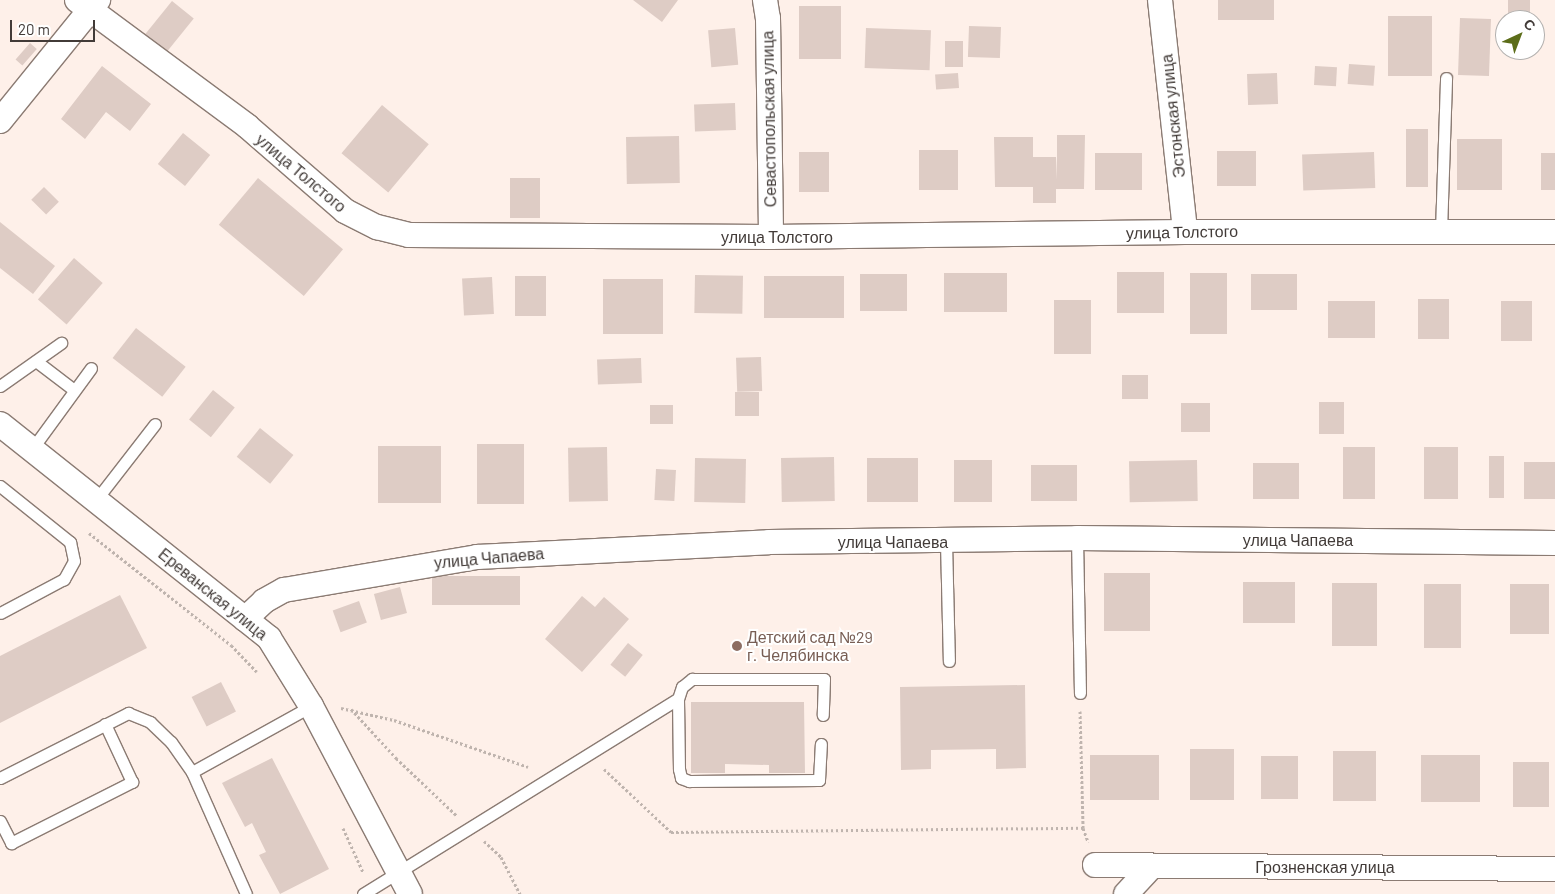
<!DOCTYPE html>
<meta charset="utf-8">
<style>
body{margin:0}
#map{position:relative;width:1555px;height:894px;overflow:hidden;background:#fef0e9;font-family:Barlow,sans-serif}
div>[style]{position:absolute}
[style*='--x']{left:calc(var(--x)*1px);top:calc(var(--y)*1px);width:calc(var(--w)*1px);rotate:calc(var(--a)*1deg)}
.building>*{inset:0;background:#deccc5;transform-origin:0 0}
.path>*{height:3px;margin-top:-1.5px;transform-origin:0;background:repeating-linear-gradient(90deg,#bfb4ae 0 2.5px,transparent 0 5px)}
.roads{filter:drop-shadow(1px 0 #8b7b73) drop-shadow(-1px 0 #8b7b73) drop-shadow(0 1px #8b7b73) drop-shadow(0 -1px #8b7b73)}
.service>*{height:11px;margin:-5.5px;padding:0 5.5px;transform-origin:5.5px;border-radius:5.5px;background:#fff}
.minor>*{height:24px;margin:-12px;padding:0 12px;transform-origin:12px;border-radius:12px;background:#fff}
.dots>*{width:14px;height:14px;translate:-50% -50%;box-sizing:border-box;border:2px solid #fff;border-radius:50%}
span{translate:-50% -50%;white-space:nowrap;text-align:center;line-height:1.15;-webkit-text-stroke:4px #fff;paint-order:stroke}
.street-label{font-size:16px;color:#423b38}
.education-label{font-size:16px;color:#785e54}
.left{translate:0 -50%;text-align:left}
.north{position:absolute;left:1495px;top:10px;width:50px;height:50px;box-sizing:border-box;background:#fff;border:1px solid #b3b1af;border-radius:50%;rotate:43deg;font-size:14px;font-weight:700;line-height:20px;text-align:center;color:#423b38}
.north::after{content:'';display:block;margin:auto;width:18px;height:22px;background:#5c6d19;clip-path:polygon(50% 0,100% 100%,50% 72%,0 100%)}
.scale{position:absolute;left:10px;top:20px;width:85px;height:22px;box-sizing:border-box;border:2px solid #423b38;border-top:0;padding-left:6px;font-size:15px;line-height:18px;white-space:nowrap;color:#423b38;-webkit-text-stroke:4px #fff;paint-order:stroke}
</style>
<div id="map">
<div class="building">
<i style="clip-path:polygon(633px 0,678px 0,662px 22px)"></i>
<i style="left:1218px;top:0;width:56px;height:20px"></i>
<i style="left:1508px;top:0;width:22px;height:20px"></i>
<i style="left:172px;top:1px;width:28px;height:43px;rotate:39deg"></i>
<i style="left:799px;top:6px;width:42px;height:53px"></i>
<i style="left:1388px;top:16px;width:44px;height:60px"></i>
<i style="left:1460px;top:18px;width:31px;height:57px;rotate:2deg"></i>
<i style="left:969px;top:26px;width:32px;height:31px;rotate:2deg"></i>
<i style="left:735px;top:28px;width:37px;height:27px;rotate:85deg"></i>
<i style="left:866px;top:28px;width:65px;height:40px;rotate:2deg"></i>
<i style="left:945px;top:41px;width:18px;height:26px"></i>
<i style="left:30px;top:43px;width:9px;height:22px;rotate:41deg"></i>
<i style="left:1349px;top:64px;width:26px;height:20px;rotate:4deg"></i>
<i style="clip-path:polygon(102px 66px,151px 104px,130px 131px,106px 112px,85px 139px,61px 119px)"></i>
<i style="left:1315px;top:66px;width:22px;height:19px;rotate:3deg"></i>
<i style="left:958px;top:73px;width:15px;height:23px;rotate:86deg"></i>
<i style="left:1277px;top:73px;width:31px;height:30px;rotate:88deg"></i>
<i style="left:735px;top:103px;width:27px;height:41px;rotate:88deg"></i>
<i style="left:382px;top:105px;width:61px;height:63px;rotate:40deg"></i>
<i style="left:1406px;top:129px;width:22px;height:58px"></i>
<i style="left:183px;top:133px;width:35px;height:40px;rotate:39deg"></i>
<i style="clip-path:polygon(1057px 135px,1085px 135px,1084px 189px,1056px 189px,1056px 203px,1033px 203px,1033px 187px,995px 187px,994px 137px,1033px 137px,1033px 157px,1056px 157px,1057px 180px)"></i>
<i style="left:679px;top:136px;width:47px;height:53px;rotate:89deg"></i>
<i style="left:1457px;top:139px;width:45px;height:51px"></i>
<i style="left:919px;top:150px;width:39px;height:40px"></i>
<i style="left:1217px;top:151px;width:39px;height:35px"></i>
<i style="left:799px;top:152px;width:30px;height:40px"></i>
<i style="left:1374px;top:152px;width:36px;height:72px;rotate:88deg"></i>
<i style="left:1095px;top:153px;width:47px;height:37px"></i>
<i style="left:1541px;top:153px;width:14px;height:37px"></i>
<i style="left:258px;top:178px;width:111px;height:61px;rotate:40deg"></i>
<i style="left:510px;top:178px;width:30px;height:40px"></i>
<i style="left:44px;top:187px;width:21px;height:18px;rotate:45deg"></i>
<i style="clip-path:polygon(0 222px,55px 266px,33px 294px,0 268px)"></i>
<i style="left:74px;top:258px;width:38px;height:55px;rotate:41deg"></i>
<i style="left:1117px;top:272px;width:47px;height:41px"></i>
<i style="left:944px;top:273px;width:63px;height:39px"></i>
<i style="left:1190px;top:273px;width:37px;height:61px"></i>
<i style="left:860px;top:274px;width:47px;height:37px"></i>
<i style="left:1251px;top:274px;width:46px;height:36px"></i>
<i style="left:695px;top:275px;width:48px;height:38px;rotate:1deg"></i>
<i style="left:515px;top:276px;width:31px;height:40px"></i>
<i style="left:764px;top:276px;width:80px;height:42px"></i>
<i style="left:492px;top:277px;width:37px;height:30px;rotate:87deg"></i>
<i style="left:603px;top:279px;width:60px;height:55px"></i>
<i style="left:1418px;top:299px;width:31px;height:40px"></i>
<i style="left:1054px;top:300px;width:37px;height:54px"></i>
<i style="left:1328px;top:301px;width:47px;height:37px"></i>
<i style="left:1501px;top:301px;width:31px;height:40px"></i>
<i style="left:136px;top:328px;width:63px;height:38px;rotate:38deg"></i>
<i style="left:761px;top:357px;width:34px;height:25px;rotate:88deg"></i>
<i style="left:641px;top:358px;width:25px;height:44px;rotate:88deg"></i>
<i style="left:1148px;top:375px;width:24px;height:26px;rotate:90deg"></i>
<i style="left:213px;top:390px;width:28px;height:38px;rotate:39deg"></i>
<i style="left:735px;top:392px;width:24px;height:24px"></i>
<i style="left:1319px;top:402px;width:25px;height:32px"></i>
<i style="left:1181px;top:403px;width:29px;height:29px"></i>
<i style="left:650px;top:405px;width:23px;height:19px"></i>
<i style="left:260px;top:428px;width:43px;height:37px;rotate:39deg"></i>
<i style="left:477px;top:444px;width:47px;height:60px"></i>
<i style="left:378px;top:446px;width:63px;height:57px"></i>
<i style="left:607px;top:447px;width:54px;height:39px;rotate:89deg"></i>
<i style="left:1375px;top:447px;width:52px;height:32px;rotate:90deg"></i>
<i style="left:1424px;top:447px;width:34px;height:52px"></i>
<i style="left:1489px;top:456px;width:15px;height:42px"></i>
<i style="left:834px;top:457px;width:44px;height:53px;rotate:89deg"></i>
<i style="left:695px;top:458px;width:51px;height:44px;rotate:1deg"></i>
<i style="left:867px;top:458px;width:51px;height:44px"></i>
<i style="left:954px;top:460px;width:38px;height:42px"></i>
<i style="left:1197px;top:460px;width:41px;height:68px;rotate:89deg"></i>
<i style="left:1524px;top:462px;width:31px;height:37px"></i>
<i style="left:1253px;top:463px;width:46px;height:36px"></i>
<i style="left:1031px;top:465px;width:46px;height:36px"></i>
<i style="left:656px;top:469px;width:20px;height:31px;rotate:3deg"></i>
<i style="left:1104px;top:573px;width:46px;height:58px"></i>
<i style="left:432px;top:576px;width:88px;height:29px"></i>
<i style="left:1243px;top:582px;width:52px;height:41px"></i>
<i style="left:1332px;top:583px;width:45px;height:63px"></i>
<i style="left:1424px;top:584px;width:37px;height:64px"></i>
<i style="left:1510px;top:584px;width:39px;height:50px"></i>
<i style="left:400px;top:587px;width:27px;height:27px;rotate:75deg"></i>
<i style="clip-path:polygon(120px 595px,147px 648px,0 723px,0 656px)"></i>
<i style="clip-path:polygon(582px 596px,595px 607px,604px 597px,629px 619px,582px 672px,545px 639px)"></i>
<i style="left:359px;top:601px;width:23px;height:28px;rotate:70deg"></i>
<i style="left:628px;top:643px;width:19px;height:28px;rotate:39deg"></i>
<i style="left:221px;top:682px;width:33px;height:33px;rotate:63deg"></i>
<i style="clip-path:polygon(1025px 685px,1026px 768px,996px 769px,996px 749px,931px 750px,931px 769px,901px 770px,900px 687px)"></i>
<i style="clip-path:polygon(691px 702px,804px 702px,805px 773px,769px 773px,769px 765px,725px 764px,725px 773px,691px 773px)"></i>
<i style="left:1190px;top:749px;width:44px;height:51px"></i>
<i style="left:1333px;top:751px;width:43px;height:50px"></i>
<i style="left:1090px;top:755px;width:69px;height:45px"></i>
<i style="left:1421px;top:755px;width:59px;height:47px"></i>
<i style="left:1261px;top:756px;width:37px;height:43px"></i>
<i style="clip-path:polygon(272px 758px,329px 869px,280px 894px,259px 855px,266px 852px,252px 823px,245px 827px,222px 783px)"></i>
<i style="left:1513px;top:762px;width:36px;height:45px"></i>
</div>
<div class="path">
<i style="--x:89;--y:533;--w:181;--a:38.3"></i>
<i style="--x:231;--y:645;--w:37;--a:46"></i>
<i style="--x:341;--y:708;--w:54;--a:12.8"></i>
<i style="--x:394;--y:720;--w:142;--a:19.3"></i>
<i style="--x:351;--y:709;--w:67;--a:47.4"></i>
<i style="--x:396;--y:758;--w:83;--a:43.5"></i>
<i style="--x:1080;--y:711;--w:117;--a:88.5"></i>
<i style="--x:1083;--y:828;--w:15;--a:70"></i>
<i style="--x:604;--y:769;--w:92;--a:43.2"></i>
<i style="--x:671;--y:832;--w:412;--a:-0.6"></i>
<i style="--x:343;--y:828;--w:48;--a:65.6"></i>
<i style="--x:484;--y:841;--w:23;--a:43"></i>
<i style="--x:501;--y:857;--w:42;--a:62.8"></i>
</div>
<div class="roads">
<div class="service">
<i style="--x:1441;--y:231;--w:153;--a:-88.1"></i>
<i style="--x:36;--y:361;--w:48;--a:37.3"></i>
<i style="--x:0;--y:386;--w:75;--a:-35.2"></i>
<i style="--x:32;--y:449;--w:100;--a:-53.9"></i>
<i style="--x:0;--y:486;--w:90;--a:38.7"></i>
<i style="--x:70;--y:542;--w:19;--a:78"></i>
<i style="--x:74;--y:561;--w:21;--a:119"></i>
<i style="--x:64;--y:579;--w:72;--a:152"></i>
<i style="--x:96;--y:500;--w:96;--a:-52.2"></i>
<i style="--x:1077;--y:538;--w:155;--a:88.9"></i>
<i style="--x:946;--y:542;--w:119;--a:88.6"></i>
<i style="--x:678;--y:699;--w:70;--a:89.2"></i>
<i style="--x:679;--y:769;--w:9;--a:77"></i>
<i style="--x:681;--y:778;--w:9;--a:21"></i>
<i style="--x:689;--y:781;--w:130;--a:-0.4"></i>
<i style="--x:819;--y:780;--w:36;--a:-87"></i>
<i style="--x:192;--y:772;--w:136;--a:-29"></i>
<i style="--x:0;--y:778;--w:144;--a:-26.9"></i>
<i style="--x:128;--y:713;--w:24;--a:22"></i>
<i style="--x:150;--y:722;--w:29;--a:44"></i>
<i style="--x:171;--y:742;--w:37;--a:55"></i>
<i style="--x:192;--y:772;--w:133;--a:66.1"></i>
<i style="--x:0;--y:821;--w:25;--a:63"></i>
<i style="--x:11;--y:843;--w:136;--a:-26.8"></i>
<i style="--x:132;--y:782;--w:64;--a:-115"></i>
<i style="--x:363;--y:894;--w:370;--a:-31.8"></i>
<i style="--x:678;--y:699;--w:13;--a:-72"></i>
<i style="--x:682;--y:687;--w:13;--a:-39"></i>
<i style="--x:692;--y:679;--w:132;--a:0"></i>
<i style="--x:824;--y:679;--w:36;--a:92"></i>
</div>
<div class="minor">
<i style="--x:77;--y:0;--w:212;--a:36.5"></i>
<i style="--x:247;--y:126;--w:130;--a:40.9"></i>
<i style="--x:345;--y:211;--w:36;--a:27"></i>
<i style="--x:377;--y:227;--w:33;--a:14"></i>
<i style="--x:409;--y:235;--w:362;--a:0.3"></i>
<i style="--x:771;--y:237;--w:414;--a:-0.7"></i>
<i style="--x:1185;--y:232;--w:370;--a:0"></i>
<i style="--x:765;--y:0;--w:18;--a:81"></i>
<i style="--x:768;--y:18;--w:219;--a:89.2"></i>
<i style="--x:1160;--y:0;--w:233;--a:83.8"></i>
<i style="--x:0;--y:121;--w:156;--a:-51"></i>
<i style="--x:0;--y:424;--w:344;--a:38.5"></i>
<i style="--x:269;--y:638;--w:80;--a:58.3"></i>
<i style="--x:311;--y:706;--w:212;--a:62.2"></i>
<i style="--x:245;--y:619;--w:26;--a:-43"></i>
<i style="--x:264;--y:601;--w:23;--a:-29"></i>
<i style="--x:284;--y:590;--w:196;--a:-9.7"></i>
<i style="--x:477;--y:557;--w:292;--a:-2.9"></i>
<i style="--x:769;--y:542;--w:308;--a:-0.7"></i>
<i style="--x:1077;--y:538;--w:478;--a:0.6"></i>
<i style="--x:1095;--y:865;--w:460;--a:0.5"></i>
<i style="--x:1126;--y:894;--w:38;--a:-47"></i>
</div>
</div>
<div class="dots">
<i style="left:737px;top:646px;background:#8d6e63"></i>
</div>
<div class="street-label">
<span style="left:1173px;top:116px;rotate:-96deg">Эстонская улица</span>
<span style="left:769px;top:119px;rotate:-91deg">Севастопольская улица</span>
<span style="left:301px;top:173px;rotate:40deg">улица Толстого</span>
<span style="left:1182px;top:232px;rotate:-1deg">улица Толстого</span>
<span style="left:777px;top:237px">улица Толстого</span>
<span style="left:1298px;top:540px">улица Чапаева</span>
<span style="left:893px;top:542px">улица Чапаева</span>
<span style="left:489px;top:558px;rotate:-5deg">улица Чапаева</span>
<span style="left:213px;top:594px;rotate:39deg">Ереванская улица</span>
<span style="left:1325px;top:867px">Грозненская улица</span>
</div>
<div class="education-label">
<span class="left" style="left:747px;top:646px">Детский сад №29<br>г. Челябинска</span>
</div>
<div class="north">С</div>
<div class="scale">20 m</div>
</div>
